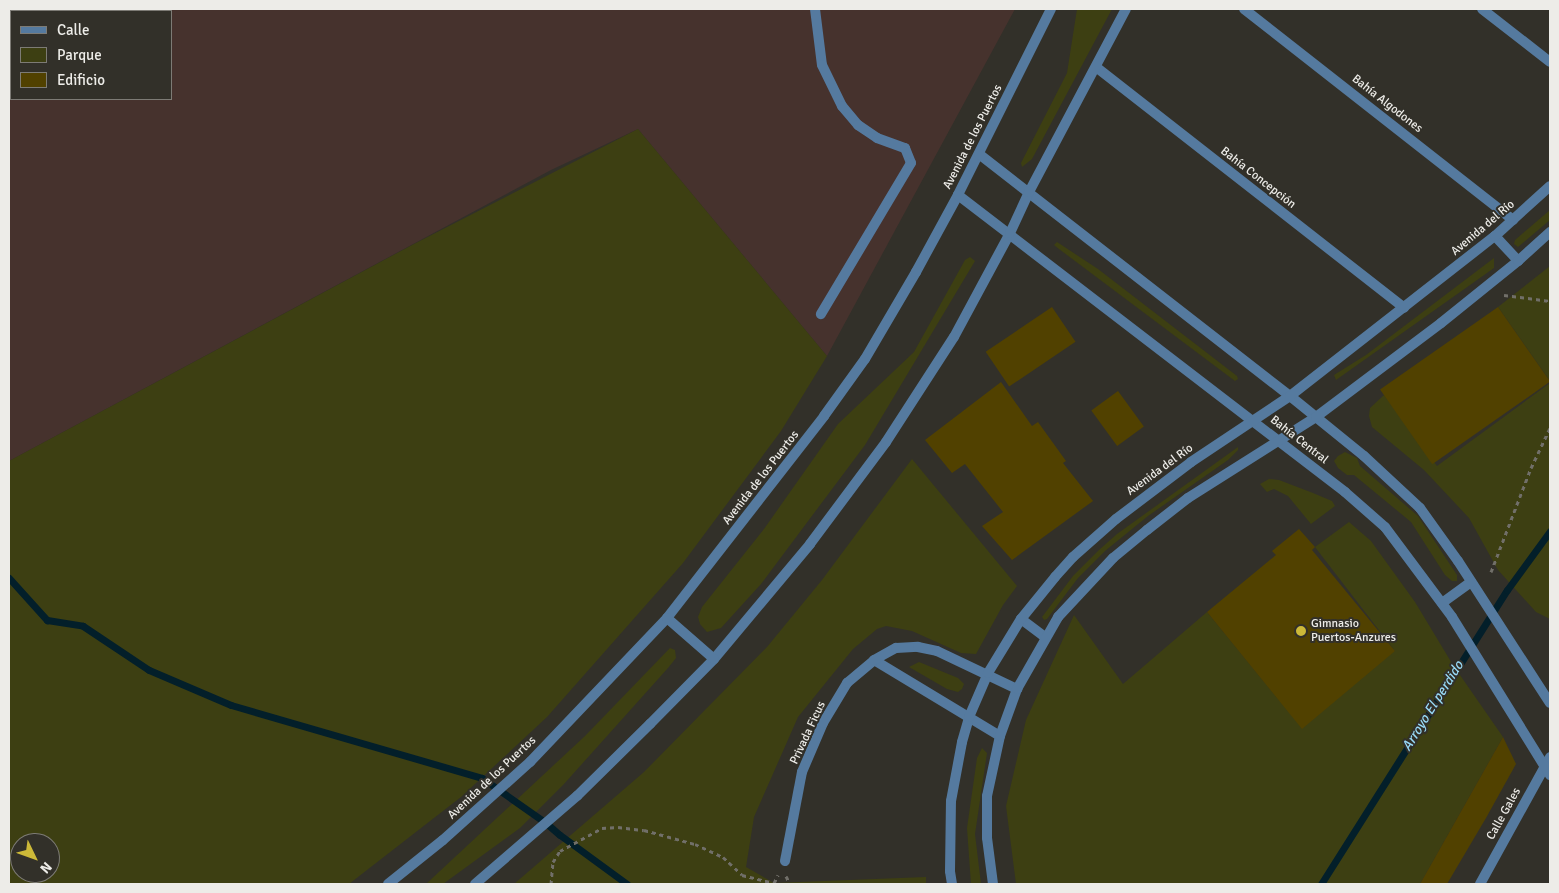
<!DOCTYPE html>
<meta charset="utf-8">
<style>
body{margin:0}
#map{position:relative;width:1559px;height:893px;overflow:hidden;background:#323029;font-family:Signika,sans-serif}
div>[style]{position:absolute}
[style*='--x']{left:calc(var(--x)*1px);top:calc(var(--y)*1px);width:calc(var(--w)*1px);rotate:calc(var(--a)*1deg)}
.industrial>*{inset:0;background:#46322d}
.green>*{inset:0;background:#3d3f12}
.stream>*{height:7px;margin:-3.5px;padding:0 3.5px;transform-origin:3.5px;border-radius:3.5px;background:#031f2a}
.building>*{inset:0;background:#514100;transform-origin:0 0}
.path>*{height:3px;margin-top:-1.5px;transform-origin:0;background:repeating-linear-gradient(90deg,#716f69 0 4px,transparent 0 8px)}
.service>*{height:10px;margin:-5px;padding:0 5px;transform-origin:5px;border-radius:5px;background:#557a9f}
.minor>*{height:10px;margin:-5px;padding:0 5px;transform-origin:5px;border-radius:5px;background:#557a9f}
.tertiary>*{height:10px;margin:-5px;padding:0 5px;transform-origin:5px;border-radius:5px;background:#557a9f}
.dots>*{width:14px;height:14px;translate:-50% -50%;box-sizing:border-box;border:2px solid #323029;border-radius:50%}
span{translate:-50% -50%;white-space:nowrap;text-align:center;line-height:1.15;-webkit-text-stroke:4px #323029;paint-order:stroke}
.street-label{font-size:12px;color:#edece8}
.poi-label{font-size:12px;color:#edece8}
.left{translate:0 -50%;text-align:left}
.water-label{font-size:14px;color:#98daf7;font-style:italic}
.frame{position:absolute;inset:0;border:10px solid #edece8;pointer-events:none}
.legend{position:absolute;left:10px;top:10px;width:162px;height:90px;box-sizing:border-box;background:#323029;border:1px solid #7d7b75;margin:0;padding:6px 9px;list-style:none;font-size:15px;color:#edece8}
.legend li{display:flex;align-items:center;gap:10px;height:25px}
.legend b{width:25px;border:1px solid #7d7b75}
.north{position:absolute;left:10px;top:833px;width:50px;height:50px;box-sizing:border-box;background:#323029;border:1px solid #7d7b75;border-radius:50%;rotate:132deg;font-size:14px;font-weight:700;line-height:20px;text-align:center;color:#edece8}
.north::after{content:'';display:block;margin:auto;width:18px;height:22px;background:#cdb938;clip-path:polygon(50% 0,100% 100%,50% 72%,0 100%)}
</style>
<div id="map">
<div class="industrial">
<i style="clip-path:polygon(evenodd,9px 9px,1015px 9px,827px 356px,638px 129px,551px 170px,9px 461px,9px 9px,11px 11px,171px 11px,171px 99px,11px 99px,11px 11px)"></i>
</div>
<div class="green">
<i style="clip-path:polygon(1077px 9px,1112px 9px,1032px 159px,1022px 167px,1021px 163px,1067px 73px)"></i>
<i style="clip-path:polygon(evenodd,638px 129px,827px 356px,781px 431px,683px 563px,547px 717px,461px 797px,349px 884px,9px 884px,9px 461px,414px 244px,638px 129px,20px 843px,50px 843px,50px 873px,20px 873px,20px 843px)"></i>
<i style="clip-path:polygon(1550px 210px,1550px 220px,1518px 247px,1514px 244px,1515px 240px)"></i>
<i style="clip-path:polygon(1057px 242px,1098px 269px,1237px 376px,1238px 379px,1235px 381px,1059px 249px,1054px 245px)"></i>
<i style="clip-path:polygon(970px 257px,975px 261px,865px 445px,761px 584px,721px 628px,707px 632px,700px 624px,698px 617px,702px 607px,764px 529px,838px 424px,914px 352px,965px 260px)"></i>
<i style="clip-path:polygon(1494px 258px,1494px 268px,1336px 380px,1334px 375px,1366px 355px)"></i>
<i style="clip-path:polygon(1550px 266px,1550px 381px,1498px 307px)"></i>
<i style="clip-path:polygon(1550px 383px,1550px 619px,1536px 612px,1498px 570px,1469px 518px,1424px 470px,1372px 427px,1369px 416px,1370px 408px,1384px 395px,1437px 466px)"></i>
<i style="clip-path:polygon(1238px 447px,1238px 450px,1228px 460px,1148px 516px,1105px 551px,1078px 578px,1047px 619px,1044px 620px,1042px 617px,1073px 576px,1099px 550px,1117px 534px)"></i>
<i style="clip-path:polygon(1345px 452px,1357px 458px,1360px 466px,1418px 516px,1457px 575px,1457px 581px,1452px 581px,1445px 575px,1411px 522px,1354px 475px,1347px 475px,1338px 468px,1334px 461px,1338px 456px)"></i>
<i style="clip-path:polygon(912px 459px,1017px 586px,1003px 605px,976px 654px,961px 653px,912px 631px,886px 626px,877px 629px,853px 649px,798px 717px,754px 817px,746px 867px,774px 883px,926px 877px,926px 884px,514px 884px,644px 772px,767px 647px,822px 580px)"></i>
<i style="clip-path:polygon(1269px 479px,1279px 480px,1313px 493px,1332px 501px,1335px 506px,1311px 524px,1288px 496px,1274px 489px,1267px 492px,1260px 484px)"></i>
<i style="clip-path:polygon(1349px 522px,1371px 541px,1415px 602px,1453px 665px,1503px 737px,1420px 884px,1016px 884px,1006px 806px,1026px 720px,1074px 615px,1123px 684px,1207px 612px,1279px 700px,1395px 651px,1315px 547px)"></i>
<i style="clip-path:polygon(670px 648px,675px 650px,676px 658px,668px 668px,564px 784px,520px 828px,443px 884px,426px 884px,585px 736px)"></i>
<i style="clip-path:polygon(919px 662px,958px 678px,964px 684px,962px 689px,958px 692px,947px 689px,909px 667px)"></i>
<i style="clip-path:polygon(982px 748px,987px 753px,975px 834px,981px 884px,971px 884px,967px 828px,977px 758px)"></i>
</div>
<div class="stream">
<i style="--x:9;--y:578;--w:57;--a:47.9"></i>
<i style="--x:47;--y:620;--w:36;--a:9"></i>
<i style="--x:83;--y:626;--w:79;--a:33.7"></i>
<i style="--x:149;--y:670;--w:89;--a:23.1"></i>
<i style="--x:231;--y:705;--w:261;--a:16.2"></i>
<i style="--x:482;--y:778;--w:78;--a:35.1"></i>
<i style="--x:546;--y:823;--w:18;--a:41"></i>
<i style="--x:560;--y:835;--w:83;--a:36.2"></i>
<i style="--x:1321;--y:884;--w:348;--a:-57.7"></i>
<i style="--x:1507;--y:590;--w:73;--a:-53.9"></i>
</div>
<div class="building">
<i style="left:1052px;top:307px;width:42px;height:80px;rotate:56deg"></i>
<i style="left:1498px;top:307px;width:91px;height:144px;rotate:55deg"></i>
<i style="clip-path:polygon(1001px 382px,1032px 426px,1038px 422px,1066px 461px,1063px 463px,1093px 501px,1012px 560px,982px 526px,1003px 512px,965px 464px,952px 473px,925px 440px)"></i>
<i style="left:1118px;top:391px;width:44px;height:33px;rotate:54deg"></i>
<i style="clip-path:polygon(1299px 529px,1315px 547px,1312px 550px,1395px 651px,1302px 729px,1207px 612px,1276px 555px,1272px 551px)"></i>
<i style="clip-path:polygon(1503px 737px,1516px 764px,1486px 818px,1447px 884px,1420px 884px)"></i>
</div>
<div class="path">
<i style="--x:1504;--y:295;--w:46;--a:7.4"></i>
<i style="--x:1491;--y:572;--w:111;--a:-69"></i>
<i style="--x:1531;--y:468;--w:44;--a:-64.6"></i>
<i style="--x:786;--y:876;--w:9;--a:63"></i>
<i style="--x:551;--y:884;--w:22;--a:-85"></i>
<i style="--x:553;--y:862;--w:13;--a:-58"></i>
<i style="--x:560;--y:851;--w:48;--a:-28.7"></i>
<i style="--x:602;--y:828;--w:16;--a:-4"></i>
<i style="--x:618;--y:827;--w:26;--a:7"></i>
<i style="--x:644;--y:830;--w:53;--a:15.4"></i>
<i style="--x:695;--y:844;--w:31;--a:25"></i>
<i style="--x:723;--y:857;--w:26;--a:43"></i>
<i style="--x:742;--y:875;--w:33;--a:14"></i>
<i style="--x:774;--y:883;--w:9;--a:-63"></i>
</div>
<div class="service">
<i style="--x:815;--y:9;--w:56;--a:82.9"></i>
<i style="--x:822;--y:65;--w:46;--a:64"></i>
<i style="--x:842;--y:106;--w:25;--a:50"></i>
<i style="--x:858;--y:125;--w:23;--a:34"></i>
<i style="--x:877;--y:138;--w:30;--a:20"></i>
<i style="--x:905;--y:148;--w:16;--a:68"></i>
<i style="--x:911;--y:163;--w:176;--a:120.8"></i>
</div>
<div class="minor">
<i style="--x:1244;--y:9;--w:342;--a:38.1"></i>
<i style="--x:1482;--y:9;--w:86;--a:37.9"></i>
<i style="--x:1096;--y:67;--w:391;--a:38"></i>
<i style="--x:874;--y:660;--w:147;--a:31.1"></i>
<i style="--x:785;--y:861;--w:91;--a:-79.2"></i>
<i style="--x:802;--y:772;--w:53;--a:-66.8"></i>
<i style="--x:823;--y:723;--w:47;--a:-59"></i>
<i style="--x:847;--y:683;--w:35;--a:-40"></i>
<i style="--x:874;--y:660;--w:25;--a:-29"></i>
<i style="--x:896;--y:648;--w:22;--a:-3"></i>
<i style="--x:918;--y:647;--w:19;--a:12"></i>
<i style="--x:937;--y:651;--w:89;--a:25.4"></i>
<i style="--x:388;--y:884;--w:70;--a:-38.7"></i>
<i style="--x:443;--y:840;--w:117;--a:-41.9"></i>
<i style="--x:530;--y:762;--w:199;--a:-46.4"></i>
<i style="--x:667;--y:618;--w:256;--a:-52.1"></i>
<i style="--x:824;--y:416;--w:70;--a:-54.3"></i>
<i style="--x:865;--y:359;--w:101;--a:-59.6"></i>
<i style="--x:916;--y:272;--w:88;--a:-61.4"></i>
<i style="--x:475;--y:884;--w:135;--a:-40.8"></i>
<i style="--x:577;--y:796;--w:103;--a:-44.6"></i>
<i style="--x:650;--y:724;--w:91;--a:-45.4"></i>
<i style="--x:714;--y:659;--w:150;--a:-50.1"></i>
<i style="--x:810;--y:544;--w:127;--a:-53.3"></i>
<i style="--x:886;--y:442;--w:125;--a:-57.1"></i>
<i style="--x:954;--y:337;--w:118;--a:-61.7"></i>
<i style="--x:1480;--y:884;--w:145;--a:-61.1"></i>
</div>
<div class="tertiary">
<i style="--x:1051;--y:9;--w:208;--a:116.6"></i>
<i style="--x:958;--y:195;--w:488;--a:37.5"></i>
<i style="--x:1345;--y:492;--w:53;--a:41.2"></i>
<i style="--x:1385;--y:527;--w:112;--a:53.3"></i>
<i style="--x:1452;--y:617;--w:186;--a:58.2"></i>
<i style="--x:979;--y:154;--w:394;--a:37.9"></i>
<i style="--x:1290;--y:396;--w:95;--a:39"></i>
<i style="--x:1364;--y:456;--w:76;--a:42.9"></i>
<i style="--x:1420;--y:508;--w:65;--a:54.4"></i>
<i style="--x:1458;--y:561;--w:169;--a:57.1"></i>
<i style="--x:1010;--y:233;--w:45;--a:-65.1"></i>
<i style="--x:1029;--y:192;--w:207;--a:-62.1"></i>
<i style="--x:1495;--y:236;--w:34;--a:47"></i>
<i style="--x:1442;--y:603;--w:36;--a:-36"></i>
<i style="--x:667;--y:618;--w:62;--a:41.1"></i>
<i style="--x:1021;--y:619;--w:30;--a:37"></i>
<i style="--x:952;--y:884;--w:13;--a:-99"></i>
<i style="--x:950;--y:871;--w:70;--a:-89.2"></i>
<i style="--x:951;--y:801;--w:60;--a:-79.4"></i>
<i style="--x:962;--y:742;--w:26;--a:-74"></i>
<i style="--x:969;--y:717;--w:48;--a:-66.6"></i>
<i style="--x:988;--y:673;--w:63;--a:-58.6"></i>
<i style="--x:1021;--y:619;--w:54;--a:-51"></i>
<i style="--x:1055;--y:577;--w:27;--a:-48"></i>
<i style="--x:1073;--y:557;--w:57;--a:-41.5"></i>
<i style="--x:1116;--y:519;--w:94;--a:-37.2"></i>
<i style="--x:1191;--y:462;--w:119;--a:-33.7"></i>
<i style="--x:1290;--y:396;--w:260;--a:-38"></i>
<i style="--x:1495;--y:236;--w:74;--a:-42.3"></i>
<i style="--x:993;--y:884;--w:46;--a:-97.4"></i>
<i style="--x:987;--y:838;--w:42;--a:-90"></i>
<i style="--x:987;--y:796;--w:61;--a:-77.8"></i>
<i style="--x:1000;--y:736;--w:50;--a:-70.1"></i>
<i style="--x:1017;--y:689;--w:83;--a:-60.3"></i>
<i style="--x:1058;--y:617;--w:81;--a:-47"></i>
<i style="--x:1113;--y:558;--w:44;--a:-39.5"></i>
<i style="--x:1147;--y:530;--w:52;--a:-38"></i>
<i style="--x:1188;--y:498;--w:151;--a:-32.3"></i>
<i style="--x:1316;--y:417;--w:156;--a:-36.9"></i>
<i style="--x:1441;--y:323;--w:99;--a:-38.8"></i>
<i style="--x:1518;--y:261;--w:43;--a:-42.2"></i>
</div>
<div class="dots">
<i style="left:1301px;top:631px;background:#cdb938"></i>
</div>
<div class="street-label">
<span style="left:1387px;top:104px;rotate:38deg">Bahía Algodones</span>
<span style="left:973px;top:137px;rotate:-63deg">Avenida de los Puertos</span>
<span style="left:1258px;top:178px;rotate:38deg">Bahía Concepción</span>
<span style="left:1483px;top:228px;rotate:-40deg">Avenida del Río</span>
<span style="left:1299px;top:440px;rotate:38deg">Bahía Central</span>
<span style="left:1160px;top:470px;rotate:-36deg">Avenida del Río</span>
<span style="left:761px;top:478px;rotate:-52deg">Avenida de los Puertos</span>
<span style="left:808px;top:733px;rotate:-65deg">Privada Ficus</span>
<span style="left:492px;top:778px;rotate:-43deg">Avenida de los Puertos</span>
<span style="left:1504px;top:814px;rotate:-61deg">Calle Gales</span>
</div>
<div class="poi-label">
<span class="left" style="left:1311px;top:631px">Gimnasio<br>Puertos-Anzures</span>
</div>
<div class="water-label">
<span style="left:1433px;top:706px;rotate:-58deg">Arroyo El perdido</span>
</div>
<div class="frame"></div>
<ul class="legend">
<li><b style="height:6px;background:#557a9f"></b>Calle</li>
<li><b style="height:14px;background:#3d3f12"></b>Parque</li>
<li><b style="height:14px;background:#514100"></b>Edificio</li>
</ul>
<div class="north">N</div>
</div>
